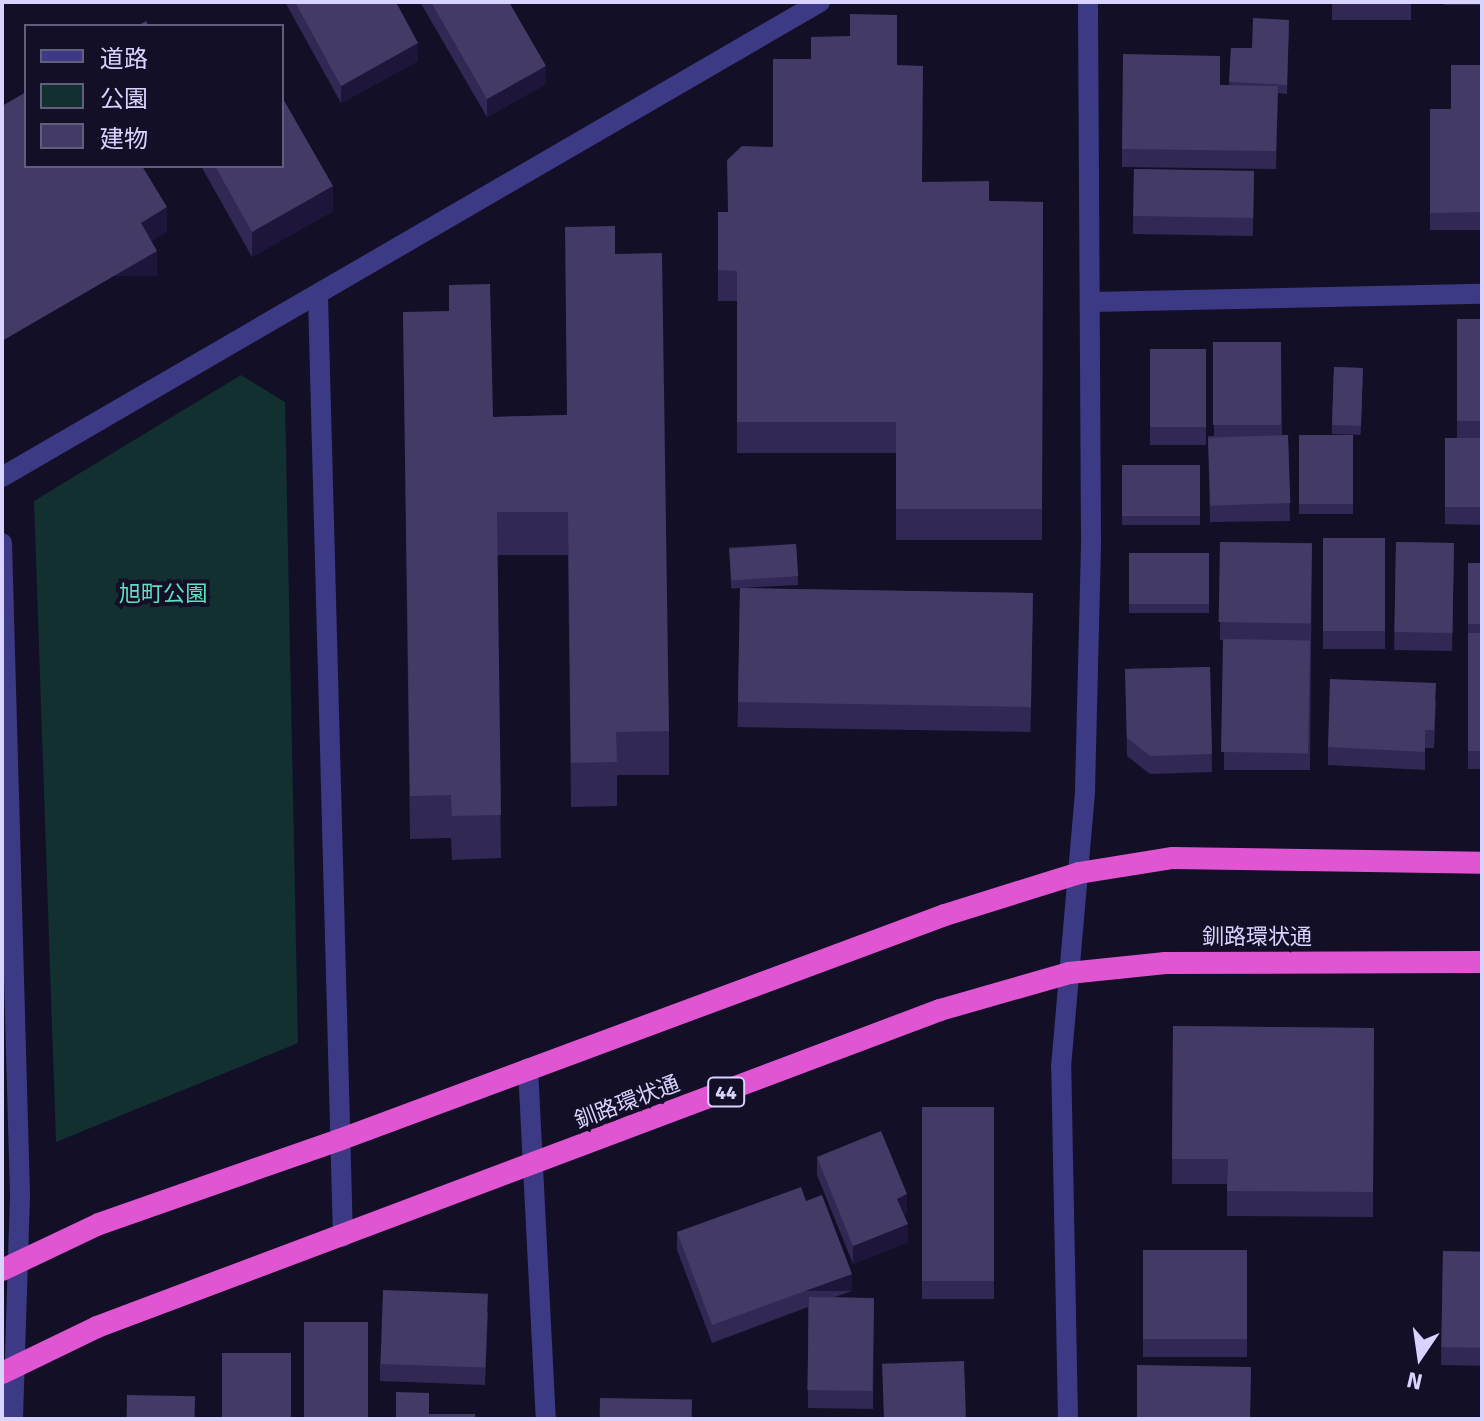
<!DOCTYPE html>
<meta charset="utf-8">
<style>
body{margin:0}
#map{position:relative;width:1484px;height:1421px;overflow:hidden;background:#130f26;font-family:Signika,"Noto Sans JP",sans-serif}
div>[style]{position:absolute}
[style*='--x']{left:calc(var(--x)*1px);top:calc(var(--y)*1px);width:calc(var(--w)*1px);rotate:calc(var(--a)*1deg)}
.green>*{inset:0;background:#12302f}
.minor>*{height:20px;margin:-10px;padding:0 10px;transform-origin:10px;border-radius:10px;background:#3d3a85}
.trunk>*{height:22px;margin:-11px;padding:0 11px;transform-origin:11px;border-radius:11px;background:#e055d1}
.wall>*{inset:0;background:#312854;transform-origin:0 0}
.shaded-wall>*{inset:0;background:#1d163a;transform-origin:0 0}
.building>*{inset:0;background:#433a66;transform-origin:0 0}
span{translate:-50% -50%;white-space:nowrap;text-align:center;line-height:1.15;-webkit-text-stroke:8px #130f26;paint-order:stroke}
.shield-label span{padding:2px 6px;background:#130f26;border:2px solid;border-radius:6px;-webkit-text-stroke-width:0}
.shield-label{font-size:20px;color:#d9d4ff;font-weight:700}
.park-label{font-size:22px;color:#5fe0c0}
.street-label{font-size:22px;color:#d9d4ff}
.frame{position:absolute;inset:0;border:4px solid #d9d4ff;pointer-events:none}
.legend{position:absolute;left:24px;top:24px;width:260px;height:144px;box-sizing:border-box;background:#130f26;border:2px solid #625e7d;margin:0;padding:10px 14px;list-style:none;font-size:24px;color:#d9d4ff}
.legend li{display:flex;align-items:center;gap:16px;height:40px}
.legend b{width:40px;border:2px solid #625e7d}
.north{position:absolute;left:1380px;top:1317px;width:80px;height:80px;-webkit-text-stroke:6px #130f26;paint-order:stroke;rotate:193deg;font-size:22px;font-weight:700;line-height:32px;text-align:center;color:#d9d4ff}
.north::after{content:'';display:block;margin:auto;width:28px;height:36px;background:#d9d4ff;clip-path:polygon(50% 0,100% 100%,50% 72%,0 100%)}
</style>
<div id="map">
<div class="green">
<i style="clip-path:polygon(241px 375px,285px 402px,298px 1043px,56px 1142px,34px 501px)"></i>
</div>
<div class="minor">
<i style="--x:318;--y:297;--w:940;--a:88.48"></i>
<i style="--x:1091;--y:302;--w:391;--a:-1.2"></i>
<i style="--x:2;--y:477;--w:946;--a:-30.14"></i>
<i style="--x:2;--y:543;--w:652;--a:88.42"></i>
<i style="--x:20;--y:1195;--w:224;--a:91.8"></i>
<i style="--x:528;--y:1068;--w:351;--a:87.1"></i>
<i style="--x:1068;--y:1419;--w:352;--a:-91.1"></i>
<i style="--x:1061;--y:1067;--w:278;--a:-85"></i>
<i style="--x:1085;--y:790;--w:248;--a:-88.6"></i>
<i style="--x:1091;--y:542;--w:540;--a:-90.32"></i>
</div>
<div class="trunk">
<i style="--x:2;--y:1270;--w:107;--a:-25.4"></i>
<i style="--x:99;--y:1224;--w:254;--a:-19.3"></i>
<i style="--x:339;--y:1140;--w:646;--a:-20.37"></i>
<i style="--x:945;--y:915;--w:140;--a:-17.4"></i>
<i style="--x:1079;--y:873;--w:95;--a:-9.1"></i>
<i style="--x:1173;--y:858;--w:309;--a:0.9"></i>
<i style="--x:2;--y:1373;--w:106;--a:-25.8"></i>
<i style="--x:97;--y:1327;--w:901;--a:-20.61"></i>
<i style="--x:940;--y:1010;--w:134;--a:-16"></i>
<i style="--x:1069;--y:973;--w:97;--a:-5.9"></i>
<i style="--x:1165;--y:963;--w:317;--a:-0.2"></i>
</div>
<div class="wall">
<i style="clip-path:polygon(285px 2px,396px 2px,418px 61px,341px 103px)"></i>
<i style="clip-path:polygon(420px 2px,509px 2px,546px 84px,487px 117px)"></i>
<i style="left:1332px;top:2px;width:79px;height:18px"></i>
<i style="left:1444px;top:2px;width:38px;height:3px"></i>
<i style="clip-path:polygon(1289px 20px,1287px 94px,1278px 93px,1276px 169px,1122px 167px,1122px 149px,1220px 85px,1229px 85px,1231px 48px,1252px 48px)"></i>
<i style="clip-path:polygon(897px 65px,922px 182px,989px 201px,1043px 202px,1042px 540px,896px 540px,896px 453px,737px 453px,737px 301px,718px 301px,718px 212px,728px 212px,773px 147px)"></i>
<i style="clip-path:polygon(1482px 65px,1482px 230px,1430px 230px,1430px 109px,1451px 109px)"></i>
<i style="clip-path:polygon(201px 166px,282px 166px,333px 211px,252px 257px)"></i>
<i style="left:1134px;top:169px;width:120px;height:65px;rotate:1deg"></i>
<i style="clip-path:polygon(615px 254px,669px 731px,669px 775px,617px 775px,617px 806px,571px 807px,568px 555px,497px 555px,501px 858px,452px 860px,451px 838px,410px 839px,403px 312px,493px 417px,567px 415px)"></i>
<i style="clip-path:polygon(1457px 319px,1482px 319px,1482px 525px,1445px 524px,1445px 507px,1457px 438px)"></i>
<i style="clip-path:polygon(1213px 342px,1281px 342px,1282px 435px,1288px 435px,1290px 521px,1210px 522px,1208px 436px,1214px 436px)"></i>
<i style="left:1150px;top:349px;width:56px;height:96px"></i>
<i style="left:1334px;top:367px;width:29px;height:67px;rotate:2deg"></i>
<i style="left:1299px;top:435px;width:54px;height:79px"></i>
<i style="left:1122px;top:465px;width:78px;height:60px"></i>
<i style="left:1323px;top:538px;width:62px;height:111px"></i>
<i style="clip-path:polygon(1220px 542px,1312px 543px,1310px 770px,1224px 770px,1223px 640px,1220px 640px)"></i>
<i style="left:1396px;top:542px;width:58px;height:108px;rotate:1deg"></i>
<i style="left:796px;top:544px;width:41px;height:67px;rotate:87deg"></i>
<i style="left:1209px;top:553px;width:60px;height:80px;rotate:90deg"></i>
<i style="left:1468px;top:563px;width:14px;height:206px"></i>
<i style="left:740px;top:588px;width:293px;height:139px;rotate:1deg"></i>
<i style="clip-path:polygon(1210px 667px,1212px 772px,1150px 774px,1127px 756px,1125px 669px)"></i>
<i style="clip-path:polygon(1436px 701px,1434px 748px,1425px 748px,1425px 770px,1328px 765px,1328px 747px)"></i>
<i style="clip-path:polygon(1173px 1026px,1374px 1028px,1373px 1217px,1227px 1216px,1227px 1184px,1172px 1184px)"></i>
<i style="left:922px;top:1107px;width:72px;height:192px"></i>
<i style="clip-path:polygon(817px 1157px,907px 1212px,904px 1214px,908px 1242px,853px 1264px,817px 1175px)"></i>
<i style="clip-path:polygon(806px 1201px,852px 1291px,835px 1297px,874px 1298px,873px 1409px,808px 1408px,808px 1307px,712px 1343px,677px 1250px,677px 1232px)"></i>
<i style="left:1143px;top:1250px;width:104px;height:107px"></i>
<i style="left:1443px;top:1251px;width:39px;height:114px;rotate:1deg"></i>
<i style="clip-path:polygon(488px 1312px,485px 1385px,380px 1381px,380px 1364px)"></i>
<i style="clip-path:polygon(1251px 1367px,1250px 1419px,1137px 1419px)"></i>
</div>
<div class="shaded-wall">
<i style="clip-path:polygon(418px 43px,418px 61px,341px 103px,341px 86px)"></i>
<i style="clip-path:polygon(546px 66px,546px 84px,487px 117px,487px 99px)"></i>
<i style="clip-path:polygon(333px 186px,333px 211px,252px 257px,252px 232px)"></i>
<i style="clip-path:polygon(167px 207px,167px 232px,141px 248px,141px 223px)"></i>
<i style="left:157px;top:251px;width:25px;height:179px;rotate:90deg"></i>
<i style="clip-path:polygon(907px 1194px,907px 1212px,897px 1216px,897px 1199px)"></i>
<i style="clip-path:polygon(908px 1224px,908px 1242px,853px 1264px,853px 1246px)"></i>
<i style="left:852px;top:1274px;width:17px;height:149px;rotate:90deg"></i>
</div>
<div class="building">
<i style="clip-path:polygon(295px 2px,396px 2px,418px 43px,341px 86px)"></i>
<i style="clip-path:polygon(431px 2px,509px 2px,546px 66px,487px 99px)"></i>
<i style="clip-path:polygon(850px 14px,897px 15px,897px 65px,923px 66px,922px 182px,989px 181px,989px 201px,1043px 202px,1042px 509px,896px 509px,896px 422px,737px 422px,737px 271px,718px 270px,718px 212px,728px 212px,727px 160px,742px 146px,773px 147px,773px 59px,811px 59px,811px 37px,850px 36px)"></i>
<i style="clip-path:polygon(1253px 18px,1289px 20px,1287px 85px,1229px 82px,1231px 48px,1252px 48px)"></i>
<i style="clip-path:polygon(146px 21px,149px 26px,137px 26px)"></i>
<i style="clip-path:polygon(1123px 54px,1220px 56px,1220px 85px,1278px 86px,1276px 151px,1122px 149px)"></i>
<i style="clip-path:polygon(1451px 65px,1482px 65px,1482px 212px,1430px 213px,1430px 109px,1451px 109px)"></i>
<i style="clip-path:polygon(26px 92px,26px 166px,142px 166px,167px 207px,141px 223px,157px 251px,2px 341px,2px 106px)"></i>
<i style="clip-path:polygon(282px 97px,333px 186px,252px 232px,215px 166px,282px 166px)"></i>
<i style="left:1134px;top:169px;width:120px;height:47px;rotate:1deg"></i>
<i style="clip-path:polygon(615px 226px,615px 254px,662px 253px,669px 731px,616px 732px,617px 762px,571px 763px,568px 512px,497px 512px,501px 815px,452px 816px,451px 795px,410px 796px,403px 312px,449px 311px,449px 285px,490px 284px,493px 417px,567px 415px,565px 227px)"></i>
<i style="left:1457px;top:319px;width:25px;height:102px"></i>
<i style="left:1213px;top:342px;width:68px;height:83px"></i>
<i style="left:1150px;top:349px;width:56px;height:78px"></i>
<i style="left:1334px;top:367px;width:29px;height:58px;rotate:2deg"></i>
<i style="left:1288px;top:435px;width:68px;height:80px;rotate:88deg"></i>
<i style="left:1299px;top:435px;width:54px;height:69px"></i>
<i style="left:1445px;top:438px;width:37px;height:69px"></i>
<i style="left:1122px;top:465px;width:78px;height:51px"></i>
<i style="left:1323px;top:538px;width:62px;height:93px"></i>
<i style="left:1220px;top:542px;width:92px;height:80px;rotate:1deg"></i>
<i style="left:1396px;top:542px;width:58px;height:90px;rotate:1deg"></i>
<i style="left:796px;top:544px;width:32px;height:67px;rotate:86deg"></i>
<i style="left:1209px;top:553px;width:51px;height:80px;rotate:90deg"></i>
<i style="left:1468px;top:563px;width:14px;height:61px"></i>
<i style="left:740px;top:588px;width:293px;height:114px;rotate:1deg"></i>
<i style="left:1468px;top:633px;width:14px;height:118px"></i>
<i style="left:1223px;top:639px;width:87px;height:113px;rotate:1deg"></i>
<i style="clip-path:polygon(1210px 667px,1212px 754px,1150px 756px,1127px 738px,1125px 669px)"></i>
<i style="clip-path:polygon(1330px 679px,1436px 683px,1434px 730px,1425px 730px,1425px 752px,1328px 747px)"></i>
<i style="clip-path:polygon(1173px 1026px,1374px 1028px,1373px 1192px,1227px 1191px,1228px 1159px,1172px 1159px)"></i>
<i style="left:922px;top:1107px;width:72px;height:174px"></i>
<i style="clip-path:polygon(881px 1131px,907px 1194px,897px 1199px,908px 1224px,853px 1246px,817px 1157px)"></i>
<i style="clip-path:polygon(801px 1187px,806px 1201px,822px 1195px,852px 1274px,712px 1325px,677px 1232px)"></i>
<i style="left:1143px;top:1250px;width:104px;height:89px"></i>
<i style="left:1443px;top:1251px;width:39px;height:96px;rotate:1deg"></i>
<i style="left:383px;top:1290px;width:105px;height:74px;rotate:2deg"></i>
<i style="left:809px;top:1297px;width:65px;height:93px;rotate:1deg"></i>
<i style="left:304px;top:1322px;width:64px;height:97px"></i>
<i style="left:222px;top:1353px;width:69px;height:66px"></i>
<i style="left:964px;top:1361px;width:58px;height:82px;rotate:88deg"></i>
<i style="clip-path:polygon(1137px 1365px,1251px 1367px,1250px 1417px,1213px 1417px,1213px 1419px,1137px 1419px)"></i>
<i style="clip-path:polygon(396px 1392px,429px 1393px,429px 1414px,475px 1414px,475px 1419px,396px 1419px)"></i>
<i style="left:127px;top:1395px;width:68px;height:24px;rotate:1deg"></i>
<i style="left:600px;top:1398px;width:92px;height:21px;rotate:1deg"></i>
</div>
<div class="shield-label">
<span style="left:726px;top:1092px">44</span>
</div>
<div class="park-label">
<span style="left:163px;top:594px">旭町公園</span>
</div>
<div class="street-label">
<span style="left:1257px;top:937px">釧路環状通</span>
<span style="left:627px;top:1102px;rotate:-21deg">釧路環状通</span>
</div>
<div class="frame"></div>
<ul class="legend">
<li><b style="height:10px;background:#3d3a85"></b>道路</li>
<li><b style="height:22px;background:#12302f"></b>公園</li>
<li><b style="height:22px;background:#433a66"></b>建物</li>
</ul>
<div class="north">N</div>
</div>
